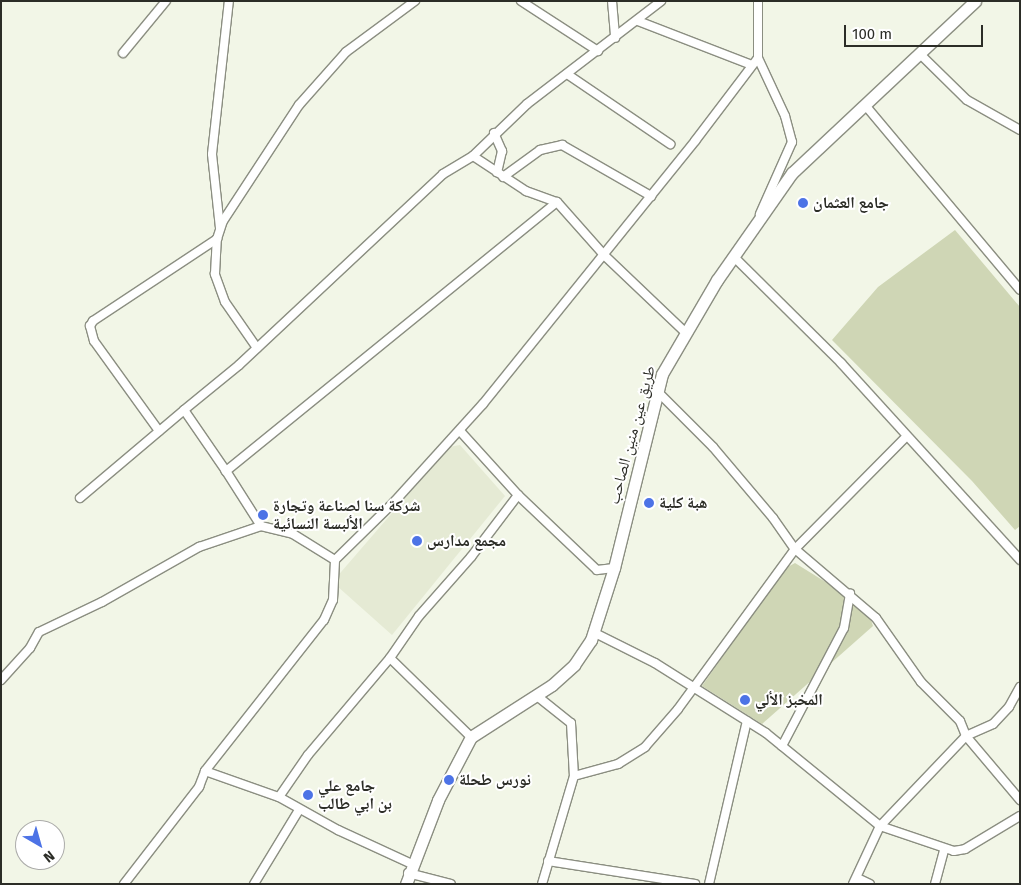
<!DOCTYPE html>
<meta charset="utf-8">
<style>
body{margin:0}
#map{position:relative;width:1021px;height:885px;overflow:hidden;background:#f2f6e7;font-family:"Fira Sans","Noto Naskh Arabic",sans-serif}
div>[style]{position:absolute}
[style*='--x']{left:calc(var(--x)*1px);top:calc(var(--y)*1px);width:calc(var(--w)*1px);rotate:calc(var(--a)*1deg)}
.built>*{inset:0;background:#e5ead4}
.green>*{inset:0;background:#cfd6b5}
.roads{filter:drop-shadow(1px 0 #8b8e81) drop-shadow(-1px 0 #8b8e81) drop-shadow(0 1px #8b8e81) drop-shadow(0 -1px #8b8e81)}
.minor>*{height:8px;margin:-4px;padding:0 4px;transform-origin:4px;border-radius:4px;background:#fff}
.secondary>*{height:11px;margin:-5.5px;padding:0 5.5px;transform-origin:5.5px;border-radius:5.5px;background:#fff}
.dots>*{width:14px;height:14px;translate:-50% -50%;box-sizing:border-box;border:2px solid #fff;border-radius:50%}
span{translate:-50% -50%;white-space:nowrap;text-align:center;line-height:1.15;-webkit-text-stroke:4px #fff;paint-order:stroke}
.poi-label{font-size:16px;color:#2c2d27;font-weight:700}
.left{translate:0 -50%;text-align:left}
.street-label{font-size:16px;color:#2c2d27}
.frame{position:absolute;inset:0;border:2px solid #2c2d27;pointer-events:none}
.north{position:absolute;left:15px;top:820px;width:50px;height:50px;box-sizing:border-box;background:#fff;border:1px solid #ababa9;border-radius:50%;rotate:142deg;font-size:14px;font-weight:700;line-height:20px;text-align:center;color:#2c2d27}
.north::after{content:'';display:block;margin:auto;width:18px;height:22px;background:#4d73e6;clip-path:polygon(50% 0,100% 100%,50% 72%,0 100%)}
.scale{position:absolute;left:844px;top:25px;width:139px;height:22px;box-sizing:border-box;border:2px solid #2c2d27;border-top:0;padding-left:6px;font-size:15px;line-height:18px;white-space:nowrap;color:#2c2d27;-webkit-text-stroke:4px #fff;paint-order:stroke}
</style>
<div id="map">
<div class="built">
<i style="clip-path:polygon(460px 445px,505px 496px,392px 635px,337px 586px,335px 579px,449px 447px)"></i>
</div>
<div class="green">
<i style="clip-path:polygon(955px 230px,1020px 307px,1020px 526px,1015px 530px,972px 481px,832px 340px,878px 287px)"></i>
<i style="clip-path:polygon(795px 563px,845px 594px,870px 617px,873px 626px,762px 724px,702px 686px,784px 569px)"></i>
</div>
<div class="roads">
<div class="minor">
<i style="--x:521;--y:1;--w:92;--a:33"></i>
<i style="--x:612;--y:1;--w:37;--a:85"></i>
<i style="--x:638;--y:21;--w:122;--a:21.1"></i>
<i style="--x:123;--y:53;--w:67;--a:-50.4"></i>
<i style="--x:921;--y:55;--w:64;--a:44.4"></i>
<i style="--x:967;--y:100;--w:61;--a:29.5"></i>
<i style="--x:758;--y:58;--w:64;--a:65"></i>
<i style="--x:785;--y:116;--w:27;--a:75"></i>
<i style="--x:792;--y:142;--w:79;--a:114"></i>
<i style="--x:567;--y:74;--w:125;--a:34.2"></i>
<i style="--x:865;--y:105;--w:241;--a:50"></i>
<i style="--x:494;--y:133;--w:20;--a:66"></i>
<i style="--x:502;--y:151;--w:22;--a:103"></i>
<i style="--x:473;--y:156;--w:75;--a:-43.9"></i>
<i style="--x:527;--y:104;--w:169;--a:-37.5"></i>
<i style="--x:503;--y:177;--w:46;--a:-36.1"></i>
<i style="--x:540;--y:150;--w:23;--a:-13"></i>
<i style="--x:562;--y:145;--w:103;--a:29.8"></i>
<i style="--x:557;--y:202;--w:71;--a:48.4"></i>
<i style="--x:604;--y:255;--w:113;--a:43.6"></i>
<i style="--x:220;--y:228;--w:74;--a:-96.2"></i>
<i style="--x:212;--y:154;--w:154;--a:-83.7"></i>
<i style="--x:734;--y:257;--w:151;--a:44.7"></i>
<i style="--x:841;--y:363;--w:266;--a:47.7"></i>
<i style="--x:257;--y:348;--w:56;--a:-124.8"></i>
<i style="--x:225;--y:302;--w:30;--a:-110"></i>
<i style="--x:215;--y:274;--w:35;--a:-87"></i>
<i style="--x:217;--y:239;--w:19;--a:-72"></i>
<i style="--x:223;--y:221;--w:139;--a:-56.8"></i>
<i style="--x:299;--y:105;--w:71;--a:-48.4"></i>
<i style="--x:346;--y:52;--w:86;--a:-36.5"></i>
<i style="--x:658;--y:392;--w:78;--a:45"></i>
<i style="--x:713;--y:447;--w:93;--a:49.8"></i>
<i style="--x:773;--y:518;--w:38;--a:55"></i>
<i style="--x:795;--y:549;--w:159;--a:-45.3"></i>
<i style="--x:159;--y:431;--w:111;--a:-125.8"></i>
<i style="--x:94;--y:341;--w:16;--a:-105"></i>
<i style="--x:90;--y:326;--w:6;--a:-59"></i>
<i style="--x:93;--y:321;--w:149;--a:-33.5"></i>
<i style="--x:460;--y:431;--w:86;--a:47.8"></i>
<i style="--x:518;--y:495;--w:109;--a:43.5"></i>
<i style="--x:597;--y:570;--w:17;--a:-7"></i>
<i style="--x:226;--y:471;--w:65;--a:57.5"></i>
<i style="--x:80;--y:498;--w:136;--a:-40.2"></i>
<i style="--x:184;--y:410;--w:71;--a:-39.3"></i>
<i style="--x:239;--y:365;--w:279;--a:-43.1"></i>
<i style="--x:443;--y:174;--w:35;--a:-31"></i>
<i style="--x:473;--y:156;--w:64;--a:33.4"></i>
<i style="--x:526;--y:191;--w:33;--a:20"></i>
<i style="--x:557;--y:202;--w:427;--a:140.9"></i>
<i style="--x:226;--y:471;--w:74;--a:-124.5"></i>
<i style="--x:593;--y:632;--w:69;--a:26.6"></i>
<i style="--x:655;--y:663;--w:131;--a:32.2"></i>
<i style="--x:766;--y:733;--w:147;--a:39.2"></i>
<i style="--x:880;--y:826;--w:78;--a:18.7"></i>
<i style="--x:954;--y:851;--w:11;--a:-10"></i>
<i style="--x:965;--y:849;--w:64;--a:-31"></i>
<i style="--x:390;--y:658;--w:113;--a:44.3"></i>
<i style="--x:1;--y:680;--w:43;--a:-47.8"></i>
<i style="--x:30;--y:648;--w:18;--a:-61"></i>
<i style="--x:39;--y:632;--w:70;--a:-25.5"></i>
<i style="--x:102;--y:602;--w:112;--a:-29.6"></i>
<i style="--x:199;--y:547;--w:65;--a:-18.7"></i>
<i style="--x:261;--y:526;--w:33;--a:14"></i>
<i style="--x:293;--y:534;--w:49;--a:31.8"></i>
<i style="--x:335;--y:560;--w:83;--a:-44.5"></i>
<i style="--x:394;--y:502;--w:132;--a:-47.8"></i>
<i style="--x:483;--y:404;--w:338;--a:-51.1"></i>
<i style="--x:695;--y:141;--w:104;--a:-52.8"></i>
<i style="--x:758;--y:58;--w:57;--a:-90"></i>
<i style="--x:1020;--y:687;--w:23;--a:119"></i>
<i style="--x:1009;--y:707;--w:23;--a:133"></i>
<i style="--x:993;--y:724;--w:30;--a:156"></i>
<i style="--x:966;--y:736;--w:84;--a:49.8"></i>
<i style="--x:537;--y:696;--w:43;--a:38.5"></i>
<i style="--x:571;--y:723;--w:53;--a:86.8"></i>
<i style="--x:782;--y:746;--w:133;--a:-62.3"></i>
<i style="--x:844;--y:628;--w:35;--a:-80"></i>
<i style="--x:205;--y:771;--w:78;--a:19.4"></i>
<i style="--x:279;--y:797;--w:68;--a:29.2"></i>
<i style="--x:338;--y:830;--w:81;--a:24.7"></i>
<i style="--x:279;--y:797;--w:51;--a:-55.4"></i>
<i style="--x:308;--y:755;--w:127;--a:-49.8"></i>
<i style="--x:390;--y:658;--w:51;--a:-55.4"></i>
<i style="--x:419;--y:616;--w:79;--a:-48.6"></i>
<i style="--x:471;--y:557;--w:78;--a:-52.8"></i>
<i style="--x:548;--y:861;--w:149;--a:8.9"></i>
<i style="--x:408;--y:873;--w:44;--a:14.3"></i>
<i style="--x:857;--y:878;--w:14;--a:25"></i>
<i style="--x:124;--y:884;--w:123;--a:-52.3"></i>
<i style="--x:199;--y:787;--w:17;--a:-69"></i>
<i style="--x:205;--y:771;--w:192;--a:-51.8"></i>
<i style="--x:324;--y:620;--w:22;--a:-66"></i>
<i style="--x:333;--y:600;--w:40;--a:-87.1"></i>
<i style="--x:254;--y:884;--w:87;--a:-58.7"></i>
<i style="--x:542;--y:884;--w:113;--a:-73.5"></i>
<i style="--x:574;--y:776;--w:46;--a:-15.3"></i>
<i style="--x:618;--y:764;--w:32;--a:-32"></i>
<i style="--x:645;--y:747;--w:50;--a:-49"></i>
<i style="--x:678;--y:709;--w:198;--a:-53.8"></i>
<i style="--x:795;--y:549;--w:106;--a:40.4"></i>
<i style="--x:876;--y:618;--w:78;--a:54.9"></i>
<i style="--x:921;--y:682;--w:55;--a:45"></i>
<i style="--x:960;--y:721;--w:16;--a:68"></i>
<i style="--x:966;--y:736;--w:124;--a:133.7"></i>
<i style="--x:880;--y:826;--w:64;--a:115"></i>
<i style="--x:709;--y:884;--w:167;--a:-76.9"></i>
<i style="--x:935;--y:884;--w:35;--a:-75"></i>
</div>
<div class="secondary">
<i style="--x:406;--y:884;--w:90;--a:-69.1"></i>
<i style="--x:438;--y:800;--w:71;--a:-62.4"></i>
<i style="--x:471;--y:737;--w:96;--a:-32.7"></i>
<i style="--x:552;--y:685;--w:30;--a:-42"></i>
<i style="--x:574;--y:665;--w:30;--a:-56"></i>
<i style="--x:591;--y:640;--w:76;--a:-72.3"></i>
<i style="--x:614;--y:568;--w:200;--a:-76.1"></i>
<i style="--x:662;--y:374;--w:109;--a:-59.7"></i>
<i style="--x:717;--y:280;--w:131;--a:-55"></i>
<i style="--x:792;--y:173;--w:251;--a:-43.2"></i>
</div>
</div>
<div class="dots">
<i style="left:803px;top:203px;background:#4d73e6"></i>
<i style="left:649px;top:503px;background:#4d73e6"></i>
<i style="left:263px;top:515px;background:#4d73e6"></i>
<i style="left:417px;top:541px;background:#4d73e6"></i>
<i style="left:745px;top:700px;background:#4d73e6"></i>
<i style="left:449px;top:780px;background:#4d73e6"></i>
<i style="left:308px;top:795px;background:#4d73e6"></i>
</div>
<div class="poi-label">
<span class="left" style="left:813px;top:203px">جامع العثمان</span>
<span class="left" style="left:659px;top:503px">هبة كلية</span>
<span class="left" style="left:273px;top:515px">شركة سنا لصناعة وتجارة<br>الألبسة النسائية</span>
<span class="left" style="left:427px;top:541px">مجمع مدارس</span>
<span class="left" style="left:755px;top:700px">المخبز الألي</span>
<span class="left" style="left:459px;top:780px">نورس طحلة</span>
<span class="left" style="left:318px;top:795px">جامع علي<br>بن ابي طالب</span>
</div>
<div class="street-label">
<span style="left:632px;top:435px;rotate:-75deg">طريق عين منين الصاحب</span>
</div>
<div class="frame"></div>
<div class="north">N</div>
<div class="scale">100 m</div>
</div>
